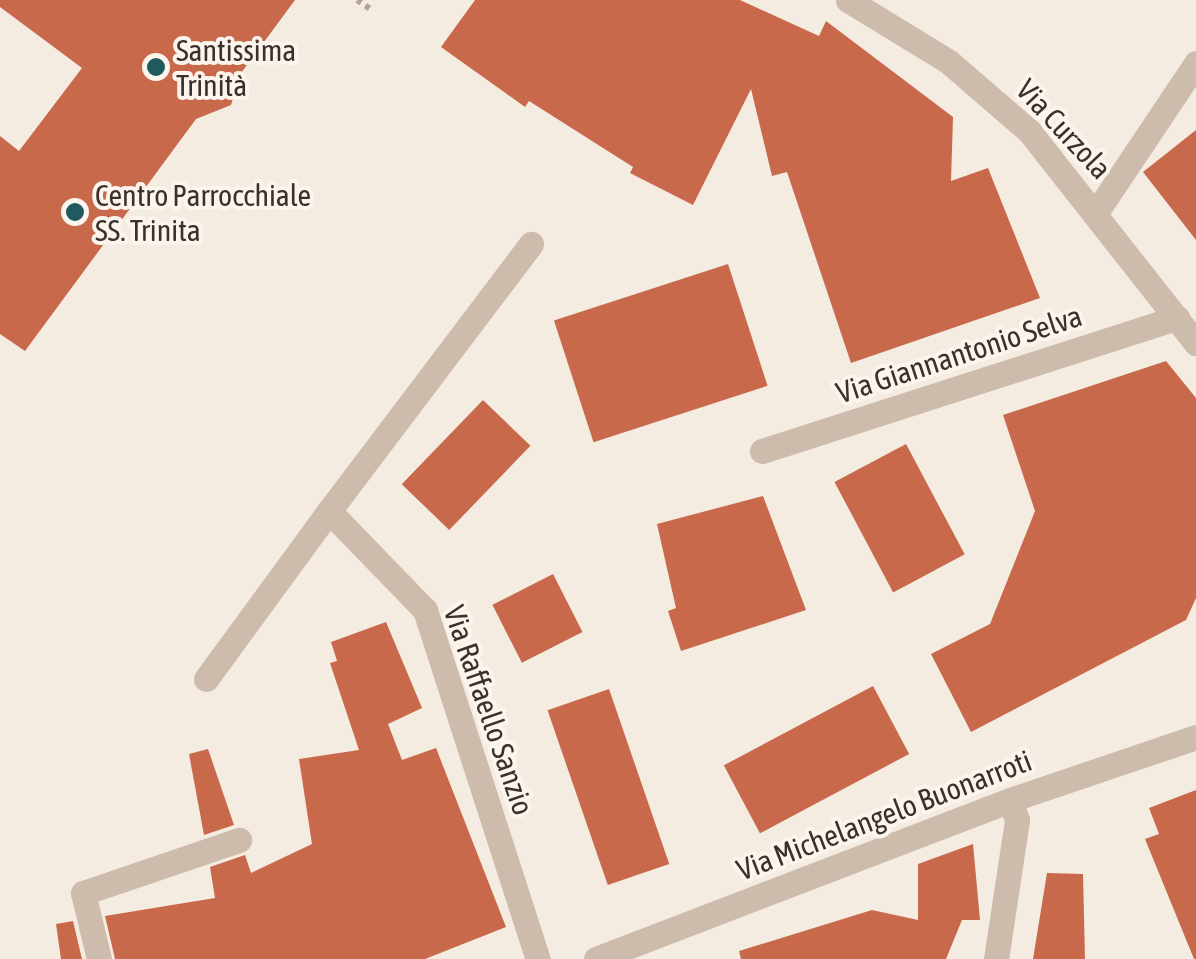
<!DOCTYPE html>
<meta charset="utf-8">
<style>
body{margin:0}
#map{position:relative;width:1196px;height:959px;overflow:hidden;background:#f4ebe1;font-family:"Asap Condensed",sans-serif}
div>[style]{position:absolute}
[style*='--x']{left:calc(var(--x)*1px);top:calc(var(--y)*1px);width:calc(var(--w)*1px);rotate:calc(var(--a)*1deg)}
.building>*{inset:0;background:#c8694b;transform-origin:0 0}
.path>*{height:6px;margin-top:-3px;transform-origin:0;background:repeating-linear-gradient(90deg,#b9a596 0 5px,transparent 0 10px)}
.minor>*{height:25px;margin:-12.5px;padding:0 12.5px;transform-origin:12.5px;border-radius:12.5px;background:#cdbbac}
.tertiary>*{height:25px;margin:-12.5px;padding:0 12.5px;transform-origin:12.5px;border-radius:12.5px;background:#cdbbac}
.dots>*{width:28px;height:28px;translate:-50% -50%;box-sizing:border-box;border:5px solid #fbf5ee;border-radius:50%}
span{translate:-50% -50%;white-space:nowrap;text-align:center;line-height:1.15;-webkit-text-stroke:8px #fbf5ee;paint-order:stroke}
.poi-label{font-size:30px;color:#3b302b}
.left{translate:0 -50%;text-align:left}
.street-label{font-size:30px;color:#3b302b}
</style>
<div id="map">
<div class="building">
<i style="clip-path:polygon(0 0,295px 0,241px 73px,231px 105px,196px 119px,25px 351px,0 334px,0 136px,19px 151px,82px 68px,0 7px)"></i>
<i style="clip-path:polygon(475px 0,740px 0,819px 36px,826px 21px,953px 117px,951px 181px,988px 168px,1040px 298px,851px 363px,787px 172px,772px 176px,751px 89px,693px 205px,630px 173px,633px 167px,529px 101px,525px 107px,441px 47px)"></i>
<i style="clip-path:polygon(1196px 130px,1196px 240px,1143px 172px)"></i>
<i style="left:728px;top:264px;width:128px;height:183px;rotate:72deg"></i>
<i style="clip-path:polygon(1166px 361px,1196px 398px,1196px 598px,1186px 620px,971px 732px,931px 654px,990px 624px,1035px 511px,1003px 415px)"></i>
<i style="left:483px;top:400px;width:66px;height:117px;rotate:44deg"></i>
<i style="left:906px;top:444px;width:125px;height:81px;rotate:62deg"></i>
<i style="clip-path:polygon(763px 496px,806px 610px,681px 651px,668px 611px,676px 608px,657px 524px)"></i>
<i style="left:553px;top:574px;width:65px;height:68px;rotate:63deg"></i>
<i style="clip-path:polygon(386px 622px,422px 708px,388px 724px,402px 760px,436px 748px,506px 927px,425px 959px,115px 959px,105px 916px,215px 898px,210px 867px,245px 855px,251px 873px,312px 844px,299px 759px,359px 750px,330px 663px,337px 661px,331px 642px)"></i>
<i style="left:873px;top:686px;width:77px;height:169px;rotate:62deg"></i>
<i style="left:609px;top:689px;width:185px;height:65px;rotate:71deg"></i>
<i style="clip-path:polygon(208px 749px,234px 825px,204px 835px,189px 754px)"></i>
<i style="clip-path:polygon(1196px 790px,1196px 959px,1194px 959px,1145px 839px,1159px 834px,1149px 808px)"></i>
<i style="clip-path:polygon(973px 844px,980px 920px,962px 920px,946px 959px,741px 959px,739px 951px,872px 910px,918px 920px,918px 864px)"></i>
<i style="clip-path:polygon(1047px 873px,1083px 874px,1085px 959px,1033px 959px)"></i>
<i style="clip-path:polygon(73px 921px,82px 959px,61px 959px,56px 924px)"></i>
</div>
<div class="path">
<i style="--x:357;--y:0;--w:18;--a:34"></i>
</div>
<div class="minor">
<i style="--x:848;--y:0;--w:119;--a:31.5"></i>
<i style="--x:949;--y:62;--w:106;--a:40.8"></i>
<i style="--x:1029;--y:131;--w:270;--a:51.8"></i>
<i style="--x:1097;--y:211;--w:178;--a:-56.2"></i>
<i style="--x:762;--y:451;--w:436;--a:-17.8"></i>
<i style="--x:329;--y:511;--w:335;--a:-52.9"></i>
<i style="--x:206;--y:679;--w:208;--a:-53.8"></i>
<i style="--x:329;--y:511;--w:138;--a:45.9"></i>
<i style="--x:425;--y:610;--w:367;--a:72.1"></i>
<i style="--x:99;--y:959;--w:68;--a:-103.6"></i>
<i style="--x:83;--y:893;--w:165;--a:-18.8"></i>
<i style="--x:996;--y:959;--w:141;--a:-81.4"></i>
<i style="--x:1017;--y:820;--w:21;--a:-109"></i>
</div>
<div class="tertiary">
<i style="--x:596;--y:959;--w:443;--a:-21"></i>
<i style="--x:1010;--y:800;--w:196;--a:-18.7"></i>
</div>
<div class="dots">
<i style="left:156px;top:67px;background:#1f5a5e"></i>
<i style="left:75px;top:212px;background:#1f5a5e"></i>
</div>
<div class="poi-label">
<span class="left" style="left:176px;top:67px">Santissima<br>Trinità</span>
<span class="left" style="left:95px;top:212px">Centro Parrocchiale<br>SS. Trinita</span>
</div>
<div class="street-label">
<span style="left:1064px;top:129px;rotate:47deg">Via Curzola</span>
<span style="left:959px;top:354px;rotate:-18deg">Via Giannantonio Selva</span>
<span style="left:489px;top:710px;rotate:71deg">Via Raffaello Sanzio</span>
<span style="left:884px;top:815px;rotate:-21deg">Via Michelangelo Buonarroti</span>
</div>
</div>
